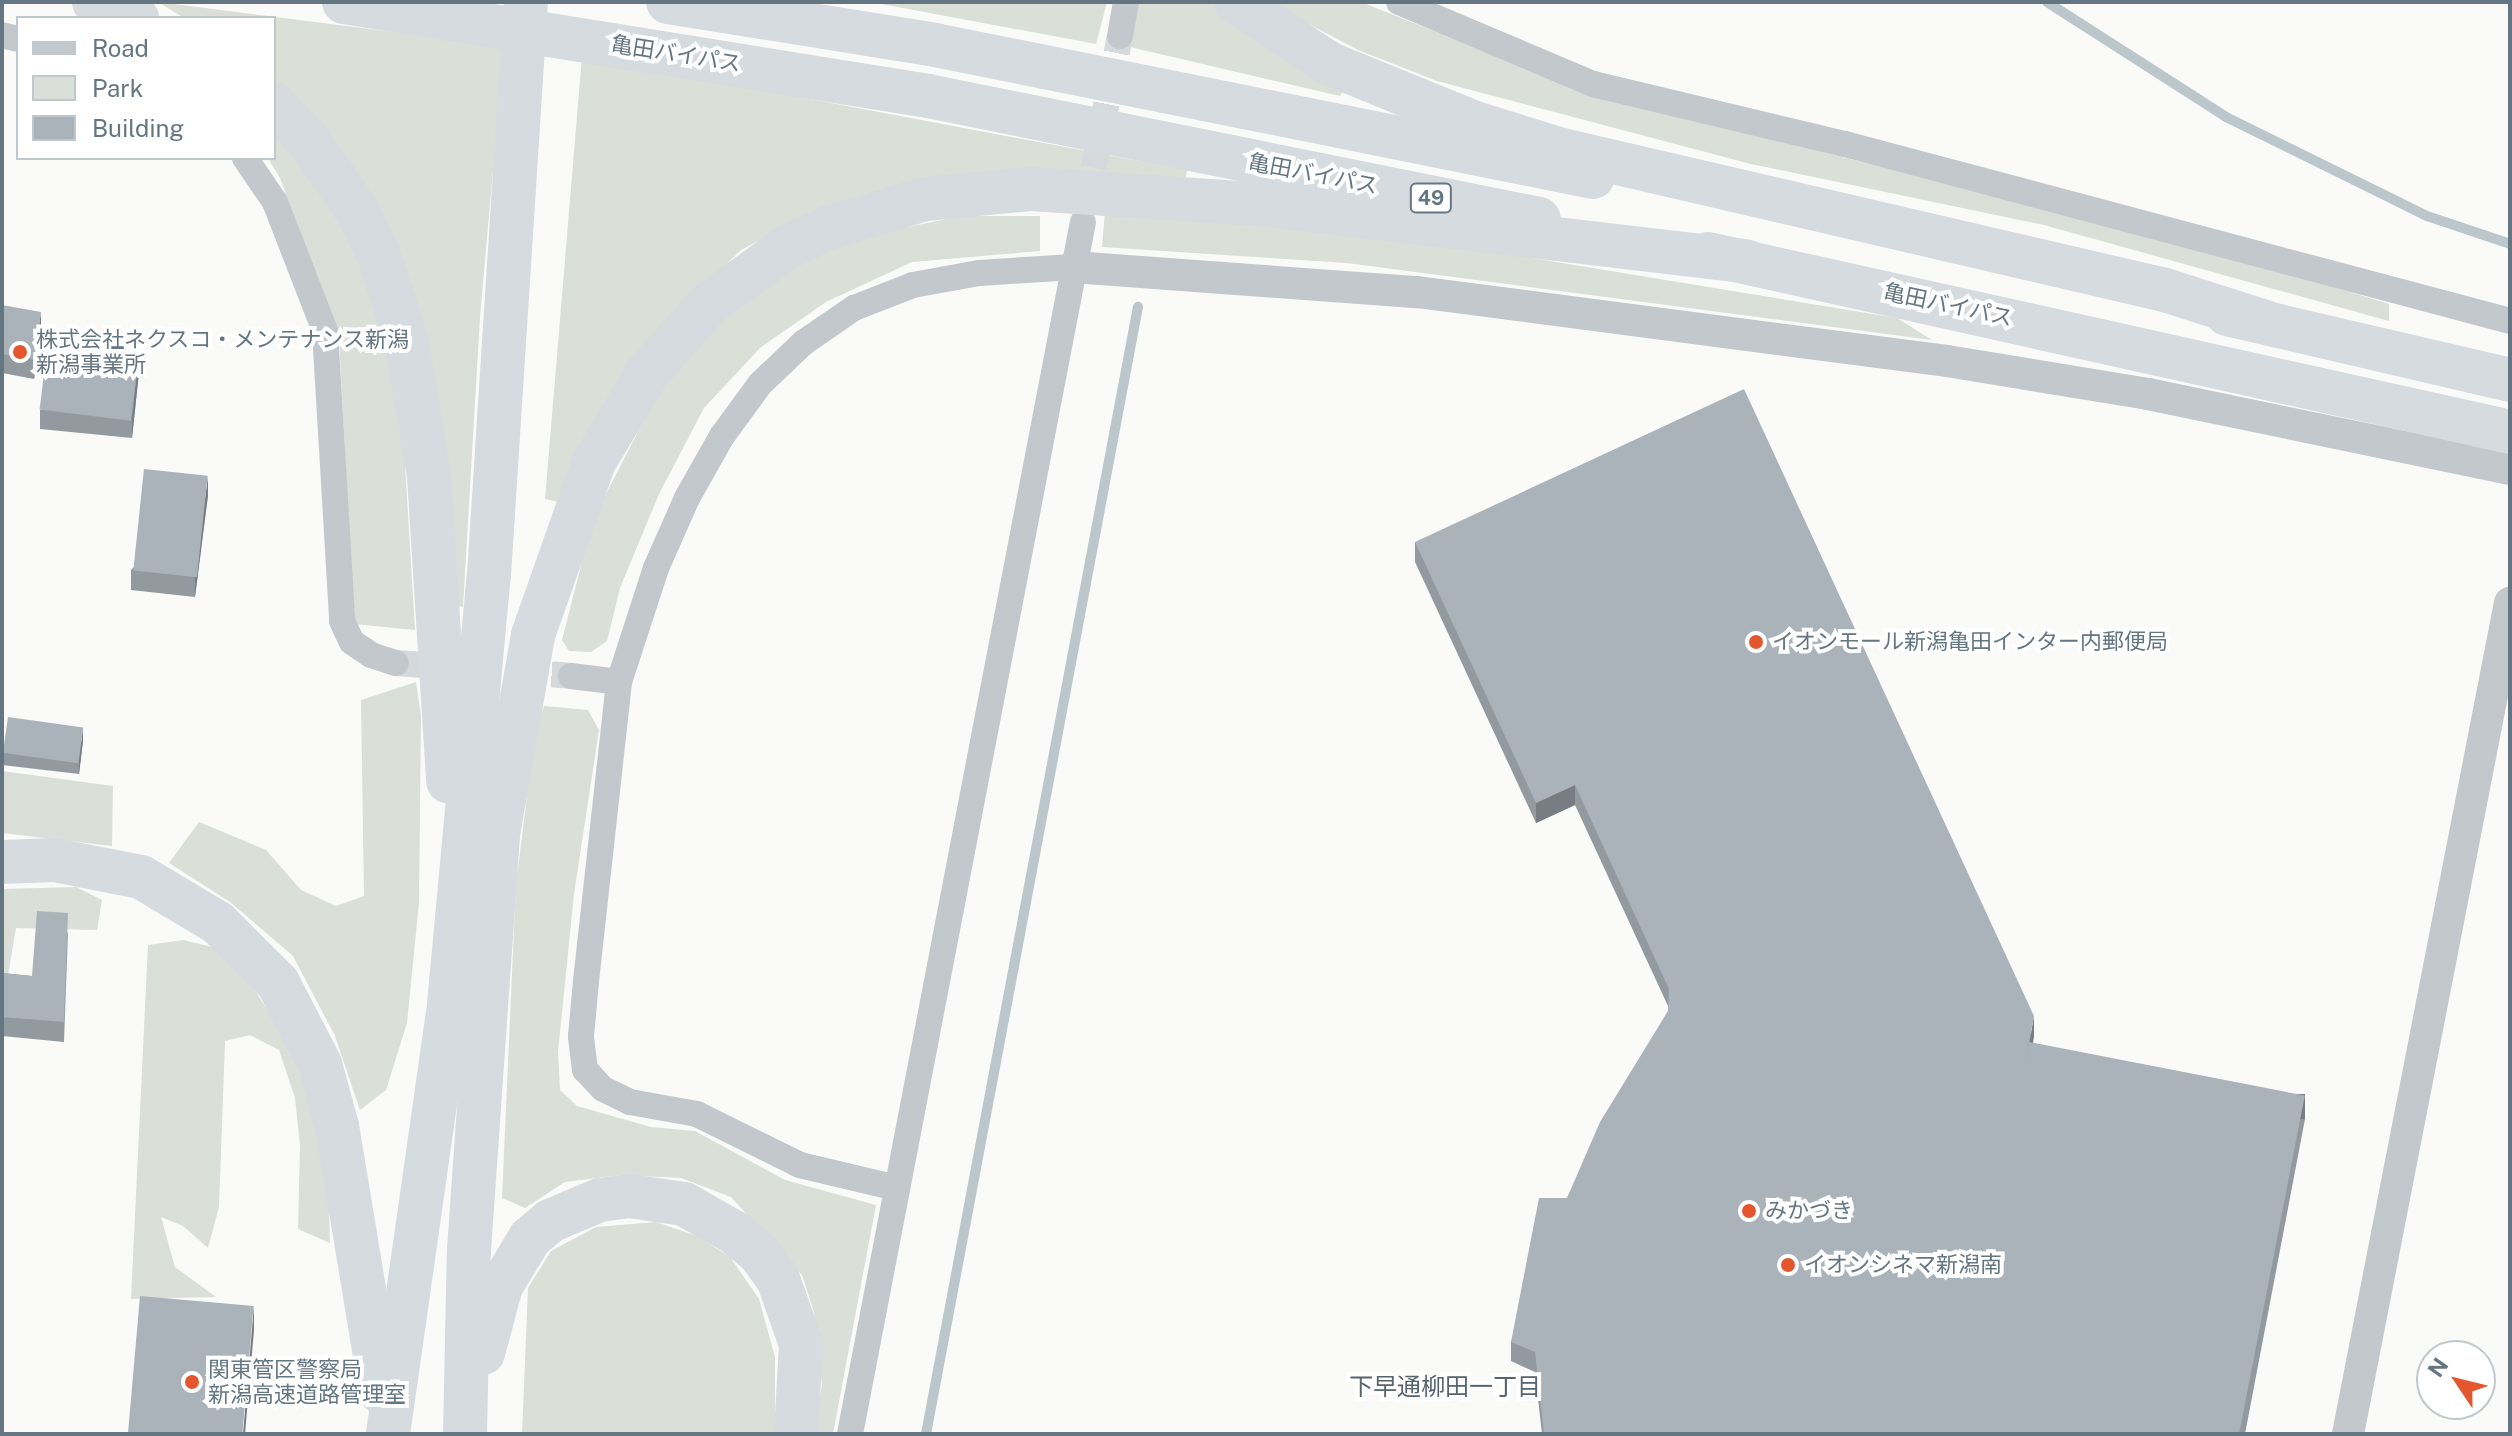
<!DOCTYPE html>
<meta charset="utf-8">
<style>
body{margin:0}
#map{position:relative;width:2512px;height:1436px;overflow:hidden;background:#fafaf8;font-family:"Public Sans","Noto Sans JP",sans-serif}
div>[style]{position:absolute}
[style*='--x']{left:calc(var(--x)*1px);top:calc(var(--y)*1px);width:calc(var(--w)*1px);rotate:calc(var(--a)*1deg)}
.green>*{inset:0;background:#dadfd7}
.stream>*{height:10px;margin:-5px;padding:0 5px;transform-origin:5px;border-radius:5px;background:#bbc7cb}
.minor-tunnel>*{height:26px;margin-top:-13px;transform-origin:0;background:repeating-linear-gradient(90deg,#d5d9db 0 26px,transparent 0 39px)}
.minor>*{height:26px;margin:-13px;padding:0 13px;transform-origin:13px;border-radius:13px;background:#c3c8cc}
.tertiary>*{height:32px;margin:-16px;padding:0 16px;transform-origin:16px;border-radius:16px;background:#c3c8cc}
.trunk>*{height:44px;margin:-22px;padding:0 22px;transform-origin:22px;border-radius:22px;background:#d6dbdf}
.motorway>*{height:44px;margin:-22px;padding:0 22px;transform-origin:22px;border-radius:22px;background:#d6dbdf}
.wall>*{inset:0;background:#929a9f}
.shaded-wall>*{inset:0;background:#777d82;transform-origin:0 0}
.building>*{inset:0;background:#aab3b9;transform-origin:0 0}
.dots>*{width:22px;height:22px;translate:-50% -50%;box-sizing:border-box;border:4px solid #fff;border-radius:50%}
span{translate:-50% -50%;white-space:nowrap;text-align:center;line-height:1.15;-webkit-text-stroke:8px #fff;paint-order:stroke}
.shield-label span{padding:2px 6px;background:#fff;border:2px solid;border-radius:6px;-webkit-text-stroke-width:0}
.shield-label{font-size:20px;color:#657683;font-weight:700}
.street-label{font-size:22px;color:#657683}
.poi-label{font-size:22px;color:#657683}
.left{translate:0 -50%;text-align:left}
.neighbourhood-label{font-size:24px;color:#57646e}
.frame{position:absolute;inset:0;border:4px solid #657683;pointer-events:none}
.legend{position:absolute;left:16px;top:16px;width:260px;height:144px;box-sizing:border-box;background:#fff;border:2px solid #c1c8cd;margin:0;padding:10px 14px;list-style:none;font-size:24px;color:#657683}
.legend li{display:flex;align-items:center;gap:16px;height:40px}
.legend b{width:40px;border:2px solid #c1c8cd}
.north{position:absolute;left:2416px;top:1340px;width:80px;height:80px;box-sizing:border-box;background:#fff;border:2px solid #c1c8cd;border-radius:50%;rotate:305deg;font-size:22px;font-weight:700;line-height:32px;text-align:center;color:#657683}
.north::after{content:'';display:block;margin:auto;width:28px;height:36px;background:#e4572e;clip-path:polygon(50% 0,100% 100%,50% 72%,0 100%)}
</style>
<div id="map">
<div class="green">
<i style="clip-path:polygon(158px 2px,504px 46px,480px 317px,463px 607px,451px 604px,427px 350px,274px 87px,274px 18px,184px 18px)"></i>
<i style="clip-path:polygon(871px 2px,1107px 2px,1096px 44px)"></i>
<i style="clip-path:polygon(1137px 2px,1220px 2px,1346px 85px,1340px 96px,1130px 47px)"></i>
<i style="clip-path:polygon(1267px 2px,1361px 2px,1594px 95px,2210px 249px,2389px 304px,2389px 321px,2044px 225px,1751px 164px,1437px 81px,1358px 50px)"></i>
<i style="clip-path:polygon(582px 56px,1187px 170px,1185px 182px,819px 209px,741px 250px,669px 320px,563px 503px,545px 499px)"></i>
<i style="clip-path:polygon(274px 134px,321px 188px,357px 253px,392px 358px,404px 447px,415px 630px,354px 624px,339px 339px,280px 178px,268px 158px,274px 158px)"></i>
<i style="clip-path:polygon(1105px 211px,1435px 242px,1897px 318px,1932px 340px,1347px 263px,1102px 247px)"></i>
<i style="clip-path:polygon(961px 216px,1040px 216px,1040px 251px,912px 262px,826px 302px,760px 348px,704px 408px,659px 494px,620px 588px,607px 641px,591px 652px,569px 651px,562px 640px,593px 519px,657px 395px,705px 329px,785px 266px,850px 239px)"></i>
<i style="clip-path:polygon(416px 682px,421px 716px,419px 902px,407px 1023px,386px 1090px,360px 1110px,335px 1036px,293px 956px,230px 902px,169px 863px,199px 822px,266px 850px,301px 890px,336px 906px,364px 896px,361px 700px)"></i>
<i style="clip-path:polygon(544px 706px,588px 710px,599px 730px,574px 894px,558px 1052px,560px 1090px,577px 1106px,651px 1127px,695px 1131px,785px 1180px,876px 1205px,833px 1434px,813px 1434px,822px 1385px,814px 1312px,802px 1275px,731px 1197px,681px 1178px,621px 1175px,565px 1182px,525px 1208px,502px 1198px,516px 884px,535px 733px)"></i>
<i style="clip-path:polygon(2px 771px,113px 786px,112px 846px,2px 833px)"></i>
<i style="clip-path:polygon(76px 887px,102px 900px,97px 930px,16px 928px,7px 981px,2px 981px,2px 889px)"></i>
<i style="clip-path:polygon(183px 940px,216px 948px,256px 992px,280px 1030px,309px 1093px,328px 1177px,330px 1243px,298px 1229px,300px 1145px,295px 1098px,279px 1050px,250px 1035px,225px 1041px,219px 1207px,208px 1248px,183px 1226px,161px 1217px,175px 1267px,216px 1297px,131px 1299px,148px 945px)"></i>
<i style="clip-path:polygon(656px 1222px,697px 1236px,730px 1257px,759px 1299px,775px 1357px,775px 1434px,522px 1434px,528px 1288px,551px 1251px,596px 1227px)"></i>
</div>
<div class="stream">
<i style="--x:2047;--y:2;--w:213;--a:32.7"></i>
<i style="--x:2226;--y:117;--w:224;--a:26.2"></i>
<i style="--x:2427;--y:216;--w:88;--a:18.6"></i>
<i style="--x:926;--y:1434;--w:1147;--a:-79.35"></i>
</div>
<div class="minor-tunnel">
<i style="--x:1086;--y:206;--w:173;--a:-78.7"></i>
<i style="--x:396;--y:663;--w:175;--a:4.2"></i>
</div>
<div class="minor">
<i style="--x:1399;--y:2;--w:211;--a:22.9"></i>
<i style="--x:1593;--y:84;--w:259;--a:13.4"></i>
<i style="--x:1845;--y:144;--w:688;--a:14.9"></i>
<i style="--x:2;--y:35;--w:16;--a:14"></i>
<i style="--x:1120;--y:36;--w:35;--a:-80"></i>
<i style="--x:245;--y:158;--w:53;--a:55.7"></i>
<i style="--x:275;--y:202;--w:138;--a:68.8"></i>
<i style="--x:325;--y:331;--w:290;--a:86.6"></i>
<i style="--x:342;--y:621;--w:23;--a:65"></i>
<i style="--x:352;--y:642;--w:23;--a:34"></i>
<i style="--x:371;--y:655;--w:26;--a:18"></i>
<i style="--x:571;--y:676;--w:48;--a:7.1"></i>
<i style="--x:897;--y:1188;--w:100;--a:-166.7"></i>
<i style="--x:800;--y:1165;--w:115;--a:-153.7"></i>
<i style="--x:697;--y:1114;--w:68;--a:-169.8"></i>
<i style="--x:630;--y:1102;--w:30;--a:-154"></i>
<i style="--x:603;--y:1089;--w:26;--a:-133"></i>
<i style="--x:585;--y:1070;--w:34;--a:-97"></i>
<i style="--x:581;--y:1036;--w:55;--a:-84.8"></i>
<i style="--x:586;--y:981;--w:301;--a:-83.7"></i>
<i style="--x:619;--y:682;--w:120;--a:-72"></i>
<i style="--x:656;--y:568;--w:77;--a:-66.1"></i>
<i style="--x:687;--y:498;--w:71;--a:-60.6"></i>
<i style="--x:722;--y:436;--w:64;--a:-53.8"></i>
<i style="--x:760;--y:384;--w:59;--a:-43.6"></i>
<i style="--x:803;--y:343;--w:62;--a:-34.5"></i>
<i style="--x:854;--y:308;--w:63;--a:-21.3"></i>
<i style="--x:913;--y:285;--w:67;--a:-10.3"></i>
<i style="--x:979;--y:273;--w:94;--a:-3.7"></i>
<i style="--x:850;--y:1434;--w:1234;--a:-79.12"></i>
</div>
<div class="tertiary">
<i style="--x:1073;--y:267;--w:345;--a:4.2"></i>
<i style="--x:1417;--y:292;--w:534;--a:7.42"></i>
<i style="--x:1947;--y:361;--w:204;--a:9.3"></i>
<i style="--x:2148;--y:394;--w:370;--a:11.7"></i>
<i style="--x:2348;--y:1434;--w:847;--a:-78.97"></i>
</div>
<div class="trunk">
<i style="--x:344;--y:2;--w:592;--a:9.14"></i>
<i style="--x:928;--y:96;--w:623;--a:11.38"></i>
<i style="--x:668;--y:2;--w:270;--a:9.1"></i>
<i style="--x:935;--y:45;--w:671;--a:11.34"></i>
<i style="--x:1708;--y:254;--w:822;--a:12.51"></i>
<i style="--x:2227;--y:314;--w:291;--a:13.1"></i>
</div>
<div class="motorway">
<i style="--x:94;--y:2;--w:46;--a:20.4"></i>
<i style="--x:1236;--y:2;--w:110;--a:33.5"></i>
<i style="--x:1328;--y:63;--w:159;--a:22.2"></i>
<i style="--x:1475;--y:123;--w:91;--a:17.2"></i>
<i style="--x:1562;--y:150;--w:619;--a:13.07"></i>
<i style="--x:2165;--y:290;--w:105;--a:17.7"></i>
<i style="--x:274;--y:104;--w:50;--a:46.6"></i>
<i style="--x:308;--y:140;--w:88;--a:55.2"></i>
<i style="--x:358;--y:212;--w:48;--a:64"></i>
<i style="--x:379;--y:255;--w:92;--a:72.3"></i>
<i style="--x:407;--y:343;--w:135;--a:80.6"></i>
<i style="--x:429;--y:476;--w:306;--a:86.4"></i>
<i style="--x:498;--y:834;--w:202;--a:-80"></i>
<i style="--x:533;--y:635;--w:183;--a:-70.6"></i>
<i style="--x:594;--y:462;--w:105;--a:-59"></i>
<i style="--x:648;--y:372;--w:93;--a:-48.1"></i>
<i style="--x:710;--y:303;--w:94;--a:-35.9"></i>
<i style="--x:786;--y:248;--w:47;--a:-25.5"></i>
<i style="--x:828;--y:228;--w:101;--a:-16.6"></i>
<i style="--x:925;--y:199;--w:106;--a:-5.4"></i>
<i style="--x:1031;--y:189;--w:228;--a:3.8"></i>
<i style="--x:1259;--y:204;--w:491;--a:6.7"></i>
<i style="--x:2;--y:862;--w:52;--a:-2.2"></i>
<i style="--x:54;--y:860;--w:89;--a:11.1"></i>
<i style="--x:141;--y:877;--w:90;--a:30.9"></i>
<i style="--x:218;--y:923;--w:85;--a:45"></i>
<i style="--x:278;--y:983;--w:91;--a:62.6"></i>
<i style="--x:320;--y:1064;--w:64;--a:74.7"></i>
<i style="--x:337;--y:1126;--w:270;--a:80.6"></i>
<i style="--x:483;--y:1353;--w:69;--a:-75"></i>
<i style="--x:501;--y:1286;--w:56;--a:-58.9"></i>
<i style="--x:530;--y:1238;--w:26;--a:-40"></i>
<i style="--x:550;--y:1221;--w:54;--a:-22.8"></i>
<i style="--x:600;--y:1200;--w:29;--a:-8"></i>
<i style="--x:629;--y:1196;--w:56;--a:8.3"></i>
<i style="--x:684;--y:1204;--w:59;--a:29.6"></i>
<i style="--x:735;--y:1233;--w:31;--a:40"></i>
<i style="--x:759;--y:1253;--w:32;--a:54"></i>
<i style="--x:778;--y:1279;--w:69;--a:70.5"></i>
<i style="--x:801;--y:1344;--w:90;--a:93.2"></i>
<i style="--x:388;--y:1434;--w:423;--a:-81.9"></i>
<i style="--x:448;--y:1015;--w:442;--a:-84.7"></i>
<i style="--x:489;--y:575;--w:574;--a:-86.31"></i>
<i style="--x:465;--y:1434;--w:184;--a:-88.8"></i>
<i style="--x:469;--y:1250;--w:445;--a:-86"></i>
</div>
<div class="wall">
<i style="clip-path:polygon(2px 305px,41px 332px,34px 379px,2px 373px)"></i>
<i style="clip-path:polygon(139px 372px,132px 438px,40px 429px,40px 410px)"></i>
<i style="clip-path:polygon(208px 495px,195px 597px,131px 590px,131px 570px)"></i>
<i style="clip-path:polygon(1415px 542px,2034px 1036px,2033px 1043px,2305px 1119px,2245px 1434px,1542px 1434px,1535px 1372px,1511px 1361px,1511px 1342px,1567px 1198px,1668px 1011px,1668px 1006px,1575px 805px,1536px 823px,1415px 562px)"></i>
<i style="clip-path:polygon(83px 741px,79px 774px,2px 765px,2px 752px)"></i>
<i style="clip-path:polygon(68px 932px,64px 1042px,2px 1036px,2px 973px,32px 976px)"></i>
</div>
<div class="shaded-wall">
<i style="clip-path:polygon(41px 312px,41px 332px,34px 379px,34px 359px)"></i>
<i style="clip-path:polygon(139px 352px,139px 372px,132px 438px,132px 419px)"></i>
<i style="clip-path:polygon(208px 476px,208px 495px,195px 597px,195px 578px)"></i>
<i style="clip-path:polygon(83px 728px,83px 741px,79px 774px,79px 761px)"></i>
<i style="clip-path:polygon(1575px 785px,1575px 805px,1536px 823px,1536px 803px)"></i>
<i style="clip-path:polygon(2034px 1016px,2034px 1036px,1960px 1434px)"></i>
<i style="left:2305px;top:1094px;width:25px;height:346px;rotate:90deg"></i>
<i style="clip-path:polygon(254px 1305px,254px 1330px,245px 1434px,243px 1434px)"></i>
</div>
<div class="building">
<i style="clip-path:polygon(2px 305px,41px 312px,34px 359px,2px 354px)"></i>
<i style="left:48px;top:341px;width:92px;height:69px;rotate:7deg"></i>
<i style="clip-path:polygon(1744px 389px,2034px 1016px,1956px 1434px,1544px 1434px,1535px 1352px,1511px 1342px,1539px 1198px,1567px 1198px,1600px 1122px,1668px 1011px,1669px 989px,1575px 785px,1536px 803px,1415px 542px)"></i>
<i style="left:144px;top:469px;width:64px;height:102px;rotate:6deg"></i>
<i style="left:8px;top:717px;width:76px;height:36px;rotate:8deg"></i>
<i style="clip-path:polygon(37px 911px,68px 913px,64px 1022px,2px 1017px,2px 973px,32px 976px)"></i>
<i style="left:2029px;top:1042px;width:281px;height:399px;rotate:11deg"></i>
<i style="left:140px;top:1296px;width:114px;height:138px;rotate:5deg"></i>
</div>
<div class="dots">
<i style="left:20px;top:352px;background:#e4572e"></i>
<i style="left:1756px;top:642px;background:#e4572e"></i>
<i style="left:1749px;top:1211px;background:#e4572e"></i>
<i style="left:1788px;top:1265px;background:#e4572e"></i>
<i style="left:192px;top:1382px;background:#e4572e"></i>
</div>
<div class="shield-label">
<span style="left:1431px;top:198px">49</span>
</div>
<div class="street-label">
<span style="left:676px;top:54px;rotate:9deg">亀田バイパス</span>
<span style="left:1313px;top:174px;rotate:11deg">亀田バイパス</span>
<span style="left:1948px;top:305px;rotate:12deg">亀田バイパス</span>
</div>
<div class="poi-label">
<span class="left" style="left:36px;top:352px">株式会社ネクスコ・メンテナンス新潟<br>新潟事業所</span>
<span class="left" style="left:1772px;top:642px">イオンモール新潟亀田インター内郵便局</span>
<span class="left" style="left:1765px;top:1211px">みかづき</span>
<span class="left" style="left:1804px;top:1265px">イオンシネマ新潟南</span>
<span class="left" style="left:208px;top:1382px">関東管区警察局<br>新潟高速道路管理室</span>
</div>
<div class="neighbourhood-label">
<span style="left:1445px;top:1387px">下早通柳田一丁目</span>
</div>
<div class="frame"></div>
<ul class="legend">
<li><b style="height:10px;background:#c3c8cc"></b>Road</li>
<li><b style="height:22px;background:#dadfd7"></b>Park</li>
<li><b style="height:22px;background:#aab3b9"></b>Building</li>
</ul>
<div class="north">N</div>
</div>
